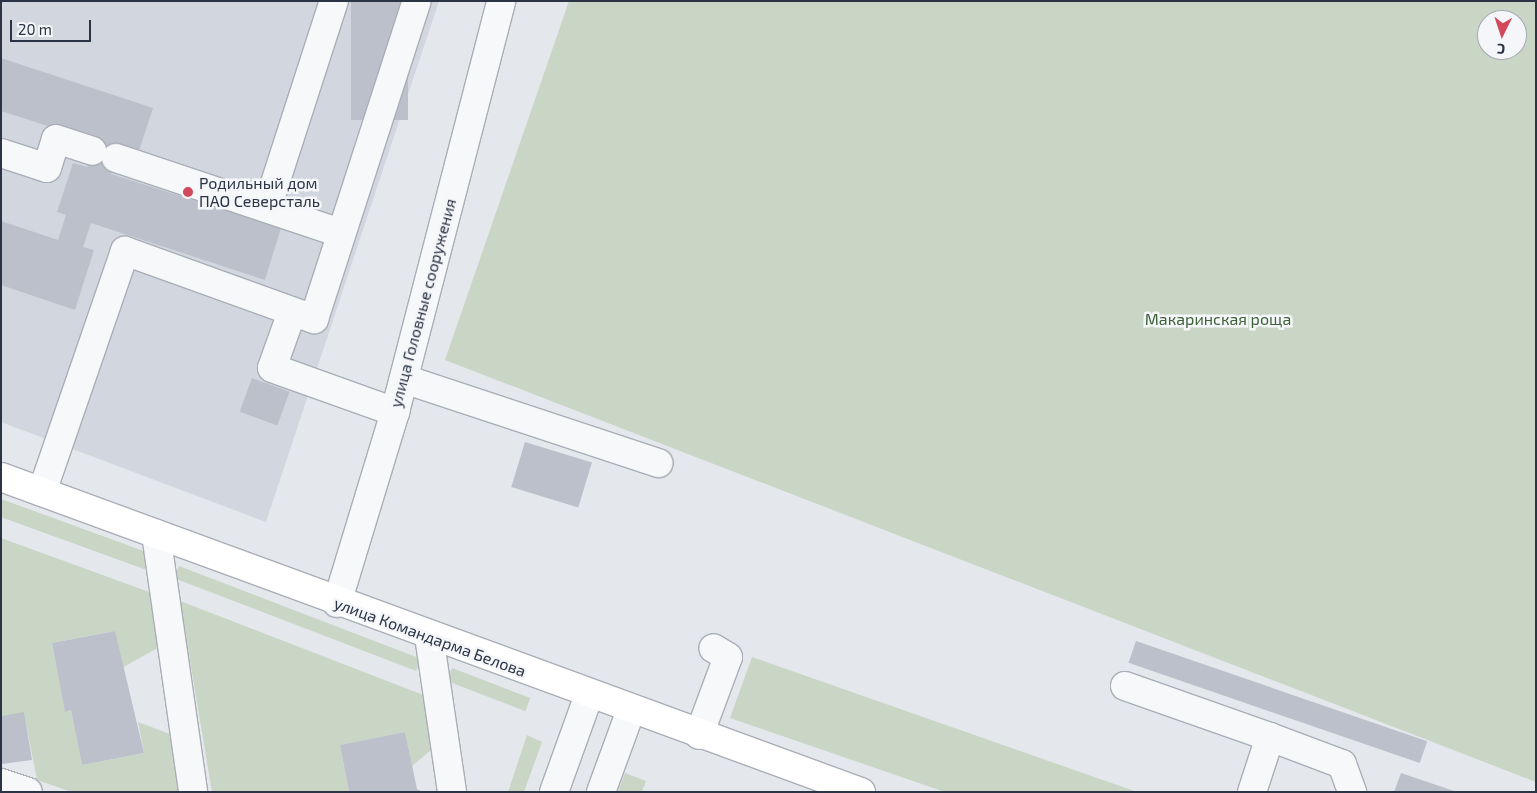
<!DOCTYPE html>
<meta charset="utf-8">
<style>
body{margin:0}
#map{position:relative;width:1537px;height:793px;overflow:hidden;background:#e4e7ec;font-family:"Exo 2",sans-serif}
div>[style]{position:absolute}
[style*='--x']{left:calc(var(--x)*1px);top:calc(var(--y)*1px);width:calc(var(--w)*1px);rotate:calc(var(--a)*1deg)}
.built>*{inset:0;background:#d2d6de}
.green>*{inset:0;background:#c9d6c5;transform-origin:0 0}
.building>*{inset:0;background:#bbc0ca;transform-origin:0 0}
.roads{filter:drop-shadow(1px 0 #a9aeb7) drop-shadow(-1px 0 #a9aeb7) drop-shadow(0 1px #a9aeb7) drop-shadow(0 -1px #a9aeb7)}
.minor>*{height:28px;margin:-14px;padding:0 14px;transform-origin:14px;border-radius:14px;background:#f7f8fa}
.major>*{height:28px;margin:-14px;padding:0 14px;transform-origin:14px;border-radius:14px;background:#fff}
.dots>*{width:14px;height:14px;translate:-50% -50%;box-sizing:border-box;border:2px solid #f4f6f9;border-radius:50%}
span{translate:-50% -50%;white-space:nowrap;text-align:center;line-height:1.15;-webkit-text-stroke:5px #f4f6f9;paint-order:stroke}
.poi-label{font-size:16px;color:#2b3445}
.left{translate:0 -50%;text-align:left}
.street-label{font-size:16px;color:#2b3445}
.park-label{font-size:16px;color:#3f6138}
.frame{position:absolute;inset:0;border:2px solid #2b3445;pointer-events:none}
.north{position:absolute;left:1477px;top:10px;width:50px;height:50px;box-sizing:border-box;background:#f4f6f9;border:1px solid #a4a8b1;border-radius:50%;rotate:184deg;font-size:14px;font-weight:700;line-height:20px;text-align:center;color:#2b3445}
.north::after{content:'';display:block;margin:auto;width:18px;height:22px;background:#d1495b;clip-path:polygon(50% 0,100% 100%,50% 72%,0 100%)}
.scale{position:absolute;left:10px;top:20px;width:81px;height:22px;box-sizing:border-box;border:2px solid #2b3445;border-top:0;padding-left:6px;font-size:15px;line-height:18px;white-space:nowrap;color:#2b3445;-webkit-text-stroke:4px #f4f6f9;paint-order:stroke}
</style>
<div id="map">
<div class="built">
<i style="clip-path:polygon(1px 1px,439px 1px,266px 522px,1px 422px)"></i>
</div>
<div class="green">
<i style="clip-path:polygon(evenodd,569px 1px,1536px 1px,1536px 782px,445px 360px,569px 1px,1487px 20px,1517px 20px,1517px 50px,1487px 50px,1487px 20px)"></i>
<i style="left:1px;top:499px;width:159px;height:17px;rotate:20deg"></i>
<i style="clip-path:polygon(1px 538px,152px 593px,161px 646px,122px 668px,114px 631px,52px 643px,65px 711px,71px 710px,82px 765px,144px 753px,138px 722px,175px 736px,183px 792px,72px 792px,37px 780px,24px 713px,1px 716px)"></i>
<i style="left:179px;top:566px;width:259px;height:13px;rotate:21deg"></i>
<i style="clip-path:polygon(180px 601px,426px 696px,436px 746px,412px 766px,405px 732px,340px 745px,349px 792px,212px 792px)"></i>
<i style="clip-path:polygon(752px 657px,1137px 792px,945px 792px,730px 718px)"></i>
<i style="left:452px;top:668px;width:84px;height:14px;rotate:21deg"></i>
<i style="clip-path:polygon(527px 735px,542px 742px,524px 792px,508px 792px)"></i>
<i style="clip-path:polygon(625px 773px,646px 781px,642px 792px,618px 792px)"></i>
</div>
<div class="building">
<i style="left:351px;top:1px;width:57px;height:119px"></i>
<i style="clip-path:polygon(1px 58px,153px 108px,138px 154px,120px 148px,111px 174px,281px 228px,265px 280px,91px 223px,83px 247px,94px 250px,75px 310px,1px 285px,1px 221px,58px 240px,66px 215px,57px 212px,73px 163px,87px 167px,95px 141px,1px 111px)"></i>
<i style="left:252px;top:378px;width:40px;height:36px;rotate:20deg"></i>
<i style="left:525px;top:442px;width:70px;height:47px;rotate:17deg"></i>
<i style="clip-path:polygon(115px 631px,144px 753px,82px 765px,71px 710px,65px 712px,52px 643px)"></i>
<i style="left:1136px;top:641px;width:308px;height:23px;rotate:19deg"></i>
<i style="clip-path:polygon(24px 712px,32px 760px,2px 764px,1px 716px)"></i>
<i style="clip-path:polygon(405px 732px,417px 789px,423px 792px,349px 792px,340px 745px)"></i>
<i style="clip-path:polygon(1401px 773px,1454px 791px,1454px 792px,1394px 792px)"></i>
</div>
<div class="roads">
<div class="minor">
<i style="--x:1;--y:153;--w:48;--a:18.1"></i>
<i style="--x:47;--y:168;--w:30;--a:-73"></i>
<i style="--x:56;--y:139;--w:38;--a:18"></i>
<i style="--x:116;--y:158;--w:236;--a:18.5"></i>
<i style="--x:267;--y:208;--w:218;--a:-72.1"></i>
<i style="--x:292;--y:312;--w:59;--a:109.7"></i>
<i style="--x:272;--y:368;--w:131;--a:19.7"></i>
<i style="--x:404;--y:379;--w:268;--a:18.3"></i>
<i style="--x:42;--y:492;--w:255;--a:-71"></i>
<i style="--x:125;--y:251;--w:201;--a:19.8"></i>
<i style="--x:314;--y:319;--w:334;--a:-72.1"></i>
<i style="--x:156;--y:534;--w:261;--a:81.8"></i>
<i style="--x:337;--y:603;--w:200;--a:-73.1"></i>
<i style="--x:395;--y:412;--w:424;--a:-75.5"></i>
<i style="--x:429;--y:636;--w:158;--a:81.6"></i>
<i style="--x:1125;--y:686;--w:154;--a:19.4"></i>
<i style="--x:699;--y:735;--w:83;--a:-69.6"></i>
<i style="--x:728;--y:657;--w:17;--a:-149"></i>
<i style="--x:1;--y:783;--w:28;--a:18"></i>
<i style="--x:554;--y:792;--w:103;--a:-70.2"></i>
<i style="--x:601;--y:792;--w:87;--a:-69.9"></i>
<i style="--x:1252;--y:792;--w:58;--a:-71.9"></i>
<i style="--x:1270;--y:737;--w:77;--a:20.6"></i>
<i style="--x:1342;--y:764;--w:30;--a:70"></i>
</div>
<div class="major">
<i style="--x:1;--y:477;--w:916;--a:20.12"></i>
</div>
</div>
<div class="dots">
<i style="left:188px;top:192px;background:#d1495b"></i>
</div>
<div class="poi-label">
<span class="left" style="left:199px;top:192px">Родильный дом<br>ПАО Северсталь</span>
</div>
<div class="street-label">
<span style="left:423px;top:303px;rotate:-75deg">улица Головные сооружения</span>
<span style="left:430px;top:637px;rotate:20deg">улица Командарма Белова</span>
</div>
<div class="park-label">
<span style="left:1218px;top:319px">Макаринская роща</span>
</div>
<div class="frame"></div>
<div class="north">С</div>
<div class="scale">20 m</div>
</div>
